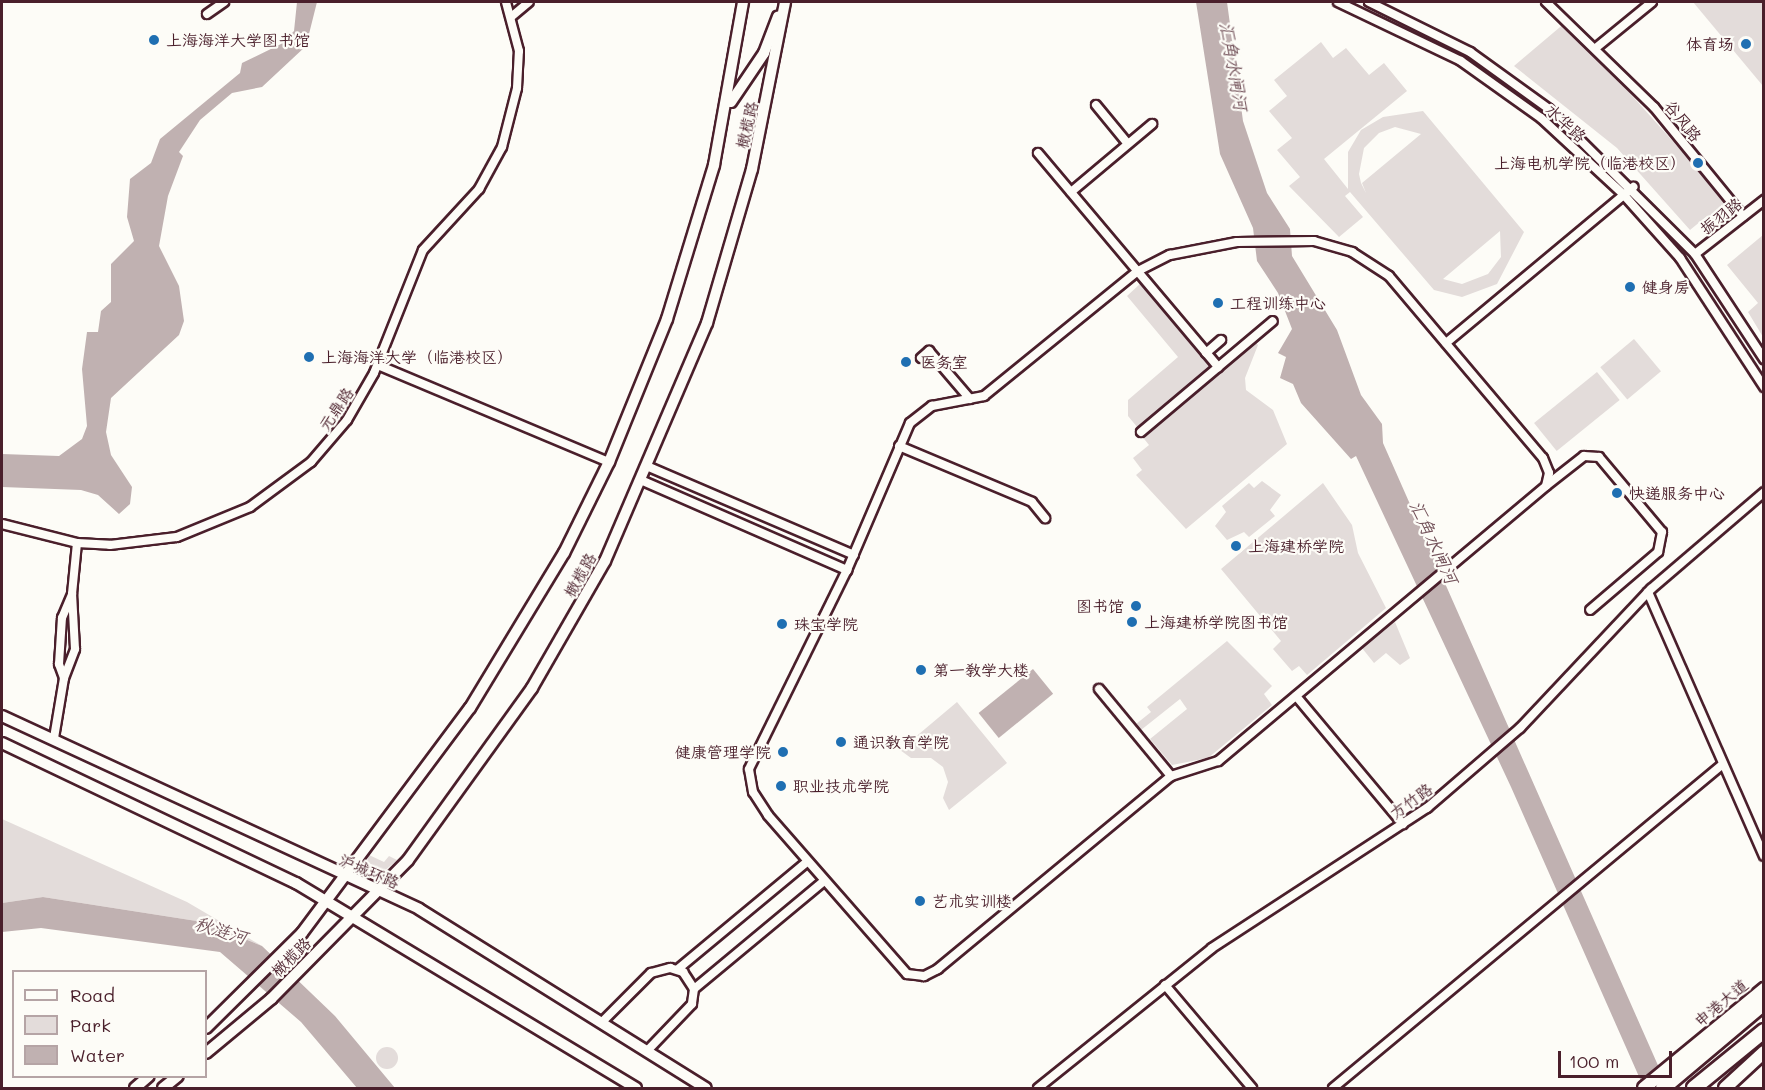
<!DOCTYPE html>
<meta charset="utf-8">
<style>
body{margin:0}
#map{position:relative;width:1765px;height:1090px;overflow:hidden;background:#fdfcf7;font-family:Mali,"LXGW WenKai TC",sans-serif}
div>[style]{position:absolute}
[style*='--x']{left:calc(var(--x)*1px);top:calc(var(--y)*1px);width:calc(var(--w)*1px);rotate:calc(var(--a)*1deg)}
.green>*{inset:0;background:#e3dcda;transform-origin:0 0}
.round{border-radius:50%}
.water>*{inset:0;background:#c0b1b1;transform-origin:0 0}
.roads{filter:drop-shadow(2px 0 #4a1f2b) drop-shadow(-2px 0 #4a1f2b) drop-shadow(0 2px #4a1f2b) drop-shadow(0 -2px #4a1f2b)}
.street>*{height:8px;margin:-4px;padding:0 4px;transform-origin:4px;border-radius:4px;background:#fdfcf7}
.secondary>*{height:10px;margin:-5px;padding:0 5px;transform-origin:5px;border-radius:5px;background:#fdfcf7}
.primary>*{height:12px;margin:-6px;padding:0 6px;transform-origin:6px;border-radius:6px;background:#fdfcf7}
.highway>*{height:14px;margin:-7px;padding:0 7px;transform-origin:7px;border-radius:7px;background:#fdfcf7}
.dots>*{width:16px;height:16px;translate:-50% -50%;box-sizing:border-box;border:3px solid #fdfcf7;border-radius:50%}
span{translate:-50% -50%;white-space:nowrap;text-align:center;line-height:1.15;-webkit-text-stroke:4.5px #fdfcf7;paint-order:stroke}
.poi-label{font-size:16px;color:#4a1f2b}
.left{translate:0 -50%;text-align:left}
.right{translate:-100% -50%;text-align:right}
.street-label{font-size:16px;color:#4a1f2b}
.water-label{font-size:18px;color:#73525a;font-style:italic}
.frame{position:absolute;inset:0;border:3px solid #4a1f2b;pointer-events:none}
.legend{position:absolute;left:12px;top:970px;width:195px;height:108px;box-sizing:border-box;background:#fdfcf7;border:2px solid #b5a4a5;margin:0;padding:8px 10px;list-style:none;font-size:18px;color:#4a1f2b}
.legend li{display:flex;align-items:center;gap:12px;height:30px}
.legend b{width:30px;border:2px solid #b5a4a5}
.scale{position:absolute;left:1558px;top:1051px;width:114px;height:27px;box-sizing:border-box;border:3px solid #4a1f2b;border-top:0;padding-left:8px;font-size:18px;line-height:21px;white-space:nowrap;color:#4a1f2b;-webkit-text-stroke:4px #fdfcf7;paint-order:stroke}
</style>
<div id="map">
<div class="green">
<i style="clip-path:polygon(1693px 2px,1763px 2px,1763px 86px)"></i>
<i style="clip-path:polygon(1566px 22px,1730px 205px,1711px 221px,1707px 216px,1690px 230px,1617px 148px,1514px 66px)"></i>
<i style="clip-path:polygon(evenodd,1321px 42px,1333px 58px,1346px 48px,1369px 75px,1384px 63px,1407px 91px,1324px 159px,1348px 189px,1348px 152px,1361px 130px,1383px 117px,1423px 111px,1524px 232px,1497px 284px,1462px 297px,1434px 290px,1350px 192px,1345px 196px,1363px 217px,1339px 237px,1289px 186px,1300px 177px,1277px 150px,1292px 138px,1269px 111px,1287px 96px,1274px 80px,1321px 42px,1395px 127px,1421px 134px,1362px 183px,1366px 193px,1361px 183px,1359px 174px,1364px 148px,1379px 133px,1395px 127px,1321px 42px,1500px 231px,1501px 257px,1488px 274px,1462px 284px,1443px 279px,1500px 231px)"></i>
<i style="clip-path:polygon(1763px 235px,1763px 337px,1748px 312px,1758px 303px,1727px 265px)"></i>
<i style="clip-path:polygon(1141px 283px,1211px 367px,1138px 428px,1128px 416px,1128px 400px,1178px 357px,1127px 296px)"></i>
<i style="left:1634px;top:339px;width:42px;height:44px;rotate:50deg"></i>
<i style="clip-path:polygon(1254px 340px,1258px 345px,1245px 378px,1246px 390px,1273px 410px,1287px 444px,1186px 529px,1136px 475px,1142px 470px,1133px 458px,1149px 445px,1141px 435px)"></i>
<i style="left:1597px;top:372px;width:36px;height:81px;rotate:51deg"></i>
<i style="clip-path:polygon(1262px 481px,1281px 495px,1270px 510px,1275px 516px,1249px 537px,1244px 532px,1227px 540px,1215px 526px,1226px 512px,1222px 506px,1249px 483px,1254px 488px)"></i>
<i style="clip-path:polygon(1323px 483px,1352px 525px,1358px 553px,1386px 608px,1307px 675px,1299px 666px,1292px 671px,1273px 649px,1281px 641px,1221px 569px)"></i>
<i style="clip-path:polygon(1395px 622px,1410px 658px,1400px 665px,1386px 653px,1374px 663px,1362px 648px)"></i>
<i style="clip-path:polygon(1227px 641px,1272px 686px,1264px 694px,1272px 705px,1208px 758px,1172px 765px,1150px 739px,1187px 709px,1180px 699px,1141px 730px,1136px 724px,1151px 712px,1147px 707px)"></i>
<i style="clip-path:polygon(957px 702px,1007px 763px,949px 810px,943px 798px,948px 782px,943px 767px,931px 758px,911px 758px,900px 750px)"></i>
<i style="clip-path:polygon(2px 819px,187px 902px,262px 946px,203px 922px,43px 897px,2px 903px)"></i>
<i style="clip-path:polygon(369px 855px,384px 862px,389px 856px,397px 860px,382px 873px,367px 861px)"></i>
<i class="round" style="left:376px;top:1047px;width:22px;height:22px"></i>
</div>
<div class="water">
<i style="clip-path:polygon(297px 2px,317px 2px,306px 46px,262px 87px,232px 93px,200px 120px,179px 152px,183px 156px,168px 196px,159px 246px,179px 286px,184px 321px,179px 335px,111px 398px,106px 432px,111px 455px,132px 487px,130px 504px,119px 514px,98px 495px,81px 490px,2px 487px,2px 454px,59px 456px,82px 439px,87px 426px,82px 369px,87px 332px,98px 332px,101px 311px,111px 302px,111px 264px,134px 241px,127px 217px,130px 179px,151px 163px,160px 139px,240px 73px,242px 63px,281px 44px,294px 31px)"></i>
<i style="clip-path:polygon(1196px 2px,1227px 2px,1243px 121px,1267px 193px,1290px 229px,1292px 256px,1337px 330px,1361px 395px,1382px 424px,1383px 443px,1668px 1088px,1644px 1088px,1511px 787px,1356px 456px,1351px 459px,1301px 403px,1293px 384px,1280px 378px,1286px 357px,1278px 353px,1292px 329px,1278px 293px,1257px 261px,1253px 228px,1220px 154px)"></i>
<i style="left:1033px;top:669px;width:32px;height:70px;rotate:51deg"></i>
<i style="clip-path:polygon(43px 897px,203px 922px,262px 946px,335px 1016px,395px 1088px,357px 1088px,301px 1022px,220px 952px,41px 928px,2px 932px,2px 903px)"></i>
</div>
<div class="roads">
<div class="street">
<i style="--x:1338;--y:2;--w:136;--a:25.6"></i>
<i style="--x:1461;--y:61;--w:98;--a:35.5"></i>
<i style="--x:1541;--y:118;--w:112;--a:42.8"></i>
<i style="--x:1623;--y:194;--w:86;--a:48.3"></i>
<i style="--x:1680;--y:258;--w:154;--a:56.9"></i>
<i style="--x:1369;--y:2;--w:113;--a:26.3"></i>
<i style="--x:1470;--y:52;--w:97;--a:35.8"></i>
<i style="--x:1549;--y:109;--w:206;--a:44.8"></i>
<i style="--x:1695;--y:254;--w:126;--a:56.7"></i>
<i style="--x:1546;--y:2;--w:151;--a:44.2"></i>
<i style="--x:1654;--y:107;--w:141;--a:50.8"></i>
<i style="--x:207;--y:14;--w:21;--a:-35"></i>
<i style="--x:511;--y:17;--w:23;--a:-40"></i>
<i style="--x:1597;--y:47;--w:71;--a:-39.3"></i>
<i style="--x:1096;--y:105;--w:50;--a:50.6"></i>
<i style="--x:1038;--y:153;--w:280;--a:49.9"></i>
<i style="--x:1071;--y:192;--w:106;--a:-40"></i>
<i style="--x:1314;--y:241;--w:40;--a:16"></i>
<i style="--x:1352;--y:252;--w:44;--a:33"></i>
<i style="--x:1389;--y:276;--w:238;--a:49.8"></i>
<i style="--x:1543;--y:458;--w:16;--a:68"></i>
<i style="--x:1549;--y:473;--w:13;--a:103"></i>
<i style="--x:1546;--y:486;--w:428;--a:140"></i>
<i style="--x:1218;--y:761;--w:49;--a:162.3"></i>
<i style="--x:1171;--y:776;--w:303;--a:140.4"></i>
<i style="--x:938;--y:969;--w:16;--a:153"></i>
<i style="--x:924;--y:976;--w:17;--a:-173"></i>
<i style="--x:907;--y:974;--w:211;--a:-131.2"></i>
<i style="--x:768;--y:815;--w:27;--a:-123"></i>
<i style="--x:753;--y:792;--w:23;--a:-100"></i>
<i style="--x:749;--y:769;--w:222;--a:-63.8"></i>
<i style="--x:847;--y:570;--w:160;--a:-66.8"></i>
<i style="--x:910;--y:423;--w:28;--a:-38"></i>
<i style="--x:932;--y:406;--w:53;--a:-10.9"></i>
<i style="--x:984;--y:396;--w:198;--a:-39.1"></i>
<i style="--x:1138;--y:271;--w:36;--a:-27"></i>
<i style="--x:1170;--y:255;--w:68;--a:-11"></i>
<i style="--x:1237;--y:242;--w:77;--a:-0.7"></i>
<i style="--x:1695;--y:254;--w:88;--a:-38"></i>
<i style="--x:1446;--y:343;--w:244;--a:-39.8"></i>
<i style="--x:1206;--y:353;--w:20;--a:-41"></i>
<i style="--x:921;--y:358;--w:11;--a:-41"></i>
<i style="--x:929;--y:351;--w:63;--a:49.5"></i>
<i style="--x:378;--y:365;--w:251;--a:22.8"></i>
<i style="--x:1141;--y:432;--w:172;--a:-40.1"></i>
<i style="--x:899;--y:446;--w:144;--a:22.8"></i>
<i style="--x:1032;--y:502;--w:21;--a:51"></i>
<i style="--x:649;--y:467;--w:223;--a:23.2"></i>
<i style="--x:643;--y:481;--w:223;--a:23.6"></i>
<i style="--x:1547;--y:485;--w:47;--a:-38.1"></i>
<i style="--x:1584;--y:456;--w:15;--a:4"></i>
<i style="--x:1599;--y:457;--w:98;--a:50"></i>
<i style="--x:1662;--y:532;--w:20;--a:101"></i>
<i style="--x:1658;--y:552;--w:89;--a:139.5"></i>
<i style="--x:2;--y:524;--w:77;--a:14.2"></i>
<i style="--x:77;--y:543;--w:33;--a:3"></i>
<i style="--x:110;--y:545;--w:67;--a:-6.8"></i>
<i style="--x:177;--y:537;--w:79;--a:-22.3"></i>
<i style="--x:250;--y:507;--w:76;--a:-36.4"></i>
<i style="--x:311;--y:462;--w:55;--a:-49.4"></i>
<i style="--x:347;--y:420;--w:54;--a:-60.1"></i>
<i style="--x:374;--y:373;--w:132;--a:-68.3"></i>
<i style="--x:423;--y:250;--w:83;--a:-47.4"></i>
<i style="--x:479;--y:189;--w:48;--a:-61.3"></i>
<i style="--x:502;--y:147;--w:61;--a:-75.7"></i>
<i style="--x:517;--y:88;--w:37;--a:-87"></i>
<i style="--x:519;--y:51;--w:51;--a:-104.9"></i>
<i style="--x:1648;--y:592;--w:288;--a:66.3"></i>
<i style="--x:64;--y:678;--w:31;--a:-69"></i>
<i style="--x:75;--y:649;--w:55;--a:-93.1"></i>
<i style="--x:1099;--y:689;--w:113;--a:50.4"></i>
<i style="--x:1296;--y:696;--w:167;--a:50.1"></i>
<i style="--x:54;--y:738;--w:61;--a:-80.5"></i>
<i style="--x:64;--y:678;--w:15;--a:-110"></i>
<i style="--x:59;--y:664;--w:46;--a:-86.3"></i>
<i style="--x:62;--y:618;--w:26;--a:-67"></i>
<i style="--x:72;--y:594;--w:51;--a:-84.4"></i>
<i style="--x:678;--y:969;--w:168;--a:-39.7"></i>
<i style="--x:1165;--y:985;--w:135;--a:49.8"></i>
<i style="--x:694;--y:989;--w:168;--a:-39.7"></i>
<i style="--x:603;--y:1021;--w:68;--a:-45"></i>
<i style="--x:651;--y:973;--w:20;--a:-15"></i>
<i style="--x:670;--y:968;--w:14;--a:17"></i>
<i style="--x:683;--y:972;--w:20;--a:57"></i>
<i style="--x:694;--y:989;--w:15;--a:98"></i>
<i style="--x:692;--y:1004;--w:62;--a:133.7"></i>
<i style="--x:1038;--y:1088;--w:223;--a:-38.8"></i>
<i style="--x:1212;--y:948;--w:257;--a:-33.1"></i>
<i style="--x:1427;--y:808;--w:123;--a:-40.7"></i>
<i style="--x:1520;--y:728;--w:191;--a:-46.7"></i>
<i style="--x:1651;--y:589;--w:149;--a:-40.6"></i>
<i style="--x:1333;--y:1088;--w:507;--a:-39.72"></i>
</div>
<div class="secondary">
<i style="--x:731;--y:102;--w:59;--a:-56"></i>
<i style="--x:764;--y:53;--w:39;--a:-69"></i>
<i style="--x:2;--y:716;--w:459;--a:24.8"></i>
<i style="--x:419;--y:909;--w:338;--a:32"></i>
<i style="--x:2;--y:743;--w:326;--a:25.5"></i>
<i style="--x:296;--y:883;--w:397;--a:31.1"></i>
<i style="--x:206;--y:1028;--w:135;--a:-44.7"></i>
<i style="--x:302;--y:933;--w:281;--a:-53.3"></i>
<i style="--x:470;--y:708;--w:181;--a:-58.8"></i>
<i style="--x:564;--y:553;--w:102;--a:-63.7"></i>
<i style="--x:609;--y:462;--w:154;--a:-67.9"></i>
<i style="--x:667;--y:319;--w:161;--a:-73"></i>
<i style="--x:714;--y:165;--w:166;--a:-79.9"></i>
<i style="--x:206;--y:1053;--w:85;--a:-39.7"></i>
<i style="--x:271;--y:999;--w:195;--a:-45.4"></i>
<i style="--x:408;--y:860;--w:212;--a:-54.2"></i>
<i style="--x:532;--y:688;--w:146;--a:-60.1"></i>
<i style="--x:605;--y:561;--w:259;--a:-66.8"></i>
<i style="--x:707;--y:323;--w:160;--a:-73.7"></i>
<i style="--x:752;--y:169;--w:170;--a:-78.8"></i>
<i style="--x:135;--y:1088;--w:18;--a:-41"></i>
<i style="--x:163;--y:1088;--w:19;--a:-39"></i>
</div>
<div class="primary">
<i style="--x:1644;--y:1088;--w:156;--a:-39.5"></i>
<i style="--x:1725;--y:1088;--w:53;--a:-42.7"></i>
</div>
<div class="highway">
<i style="--x:1663;--y:1088;--w:132;--a:-40.1"></i>
<i style="--x:1694;--y:1088;--w:90;--a:-39.2"></i>
</div>
</div>
<div class="dots">
<i style="left:154px;top:40px;background:#1f6fb2"></i>
<i style="left:1746px;top:44px;background:#1f6fb2"></i>
<i style="left:1698px;top:163px;background:#1f6fb2"></i>
<i style="left:1630px;top:287px;background:#1f6fb2"></i>
<i style="left:1218px;top:303px;background:#1f6fb2"></i>
<i style="left:309px;top:357px;background:#1f6fb2"></i>
<i style="left:906px;top:362px;background:#1f6fb2"></i>
<i style="left:1617px;top:493px;background:#1f6fb2"></i>
<i style="left:1236px;top:546px;background:#1f6fb2"></i>
<i style="left:1136px;top:606px;background:#1f6fb2"></i>
<i style="left:1132px;top:622px;background:#1f6fb2"></i>
<i style="left:782px;top:624px;background:#1f6fb2"></i>
<i style="left:921px;top:670px;background:#1f6fb2"></i>
<i style="left:841px;top:742px;background:#1f6fb2"></i>
<i style="left:783px;top:752px;background:#1f6fb2"></i>
<i style="left:781px;top:786px;background:#1f6fb2"></i>
<i style="left:920px;top:901px;background:#1f6fb2"></i>
</div>
<div class="poi-label">
<span class="left" style="left:166px;top:40px">上海海洋大学图书馆</span>
<span class="right" style="left:1734px;top:44px">体育场</span>
<span class="right" style="left:1686px;top:163px">上海电机学院（临港校区）</span>
<span class="left" style="left:1642px;top:287px">健身房</span>
<span class="left" style="left:1230px;top:303px">工程训练中心</span>
<span class="left" style="left:321px;top:357px">上海海洋大学（临港校区）</span>
<span class="left" style="left:920px;top:362px">医务室</span>
<span class="left" style="left:1629px;top:493px">快递服务中心</span>
<span class="left" style="left:1248px;top:546px">上海建桥学院</span>
<span class="right" style="left:1124px;top:606px">图书馆</span>
<span class="left" style="left:1144px;top:622px">上海建桥学院图书馆</span>
<span class="left" style="left:794px;top:624px">珠宝学院</span>
<span class="left" style="left:933px;top:670px">第一教学大楼</span>
<span class="left" style="left:853px;top:742px">通识教育学院</span>
<span class="right" style="left:771px;top:752px">健康管理学院</span>
<span class="left" style="left:793px;top:786px">职业技术学院</span>
<span class="left" style="left:932px;top:901px">艺术实训楼</span>
</div>
<div class="street-label">
<span style="left:1683px;top:121px;rotate:51deg">谷风路</span>
<span style="left:1566px;top:123px;rotate:42deg">水华路</span>
<span style="left:747px;top:125px;rotate:-77deg">橄榄路</span>
<span style="left:1721px;top:216px;rotate:-38deg">振羽路</span>
<span style="left:336px;top:409px;rotate:-56deg">元鼎路</span>
<span style="left:580px;top:575px;rotate:-61deg">橄榄路</span>
<span style="left:1411px;top:801px;rotate:-36deg">方竹路</span>
<span style="left:369px;top:871px;rotate:23deg">沪城环路</span>
<span style="left:291px;top:957px;rotate:-45deg">橄榄路</span>
<span style="left:1721px;top:1003px;rotate:-40deg">申港大道</span>
</div>
<div class="water-label">
<span style="left:1234px;top:66px;rotate:80deg">汇角水闸河</span>
<span style="left:1434px;top:542px;rotate:65deg">汇角水闸河</span>
<span style="left:221px;top:930px;rotate:17deg">秋涟河</span>
</div>
<div class="frame"></div>
<ul class="legend">
<li><b style="height:8px;background:#fdfcf7"></b>Road</li>
<li><b style="height:16px;background:#e3dcda"></b>Park</li>
<li><b style="height:16px;background:#c0b1b1"></b>Water</li>
</ul>
<div class="scale">100 m</div>
</div>
